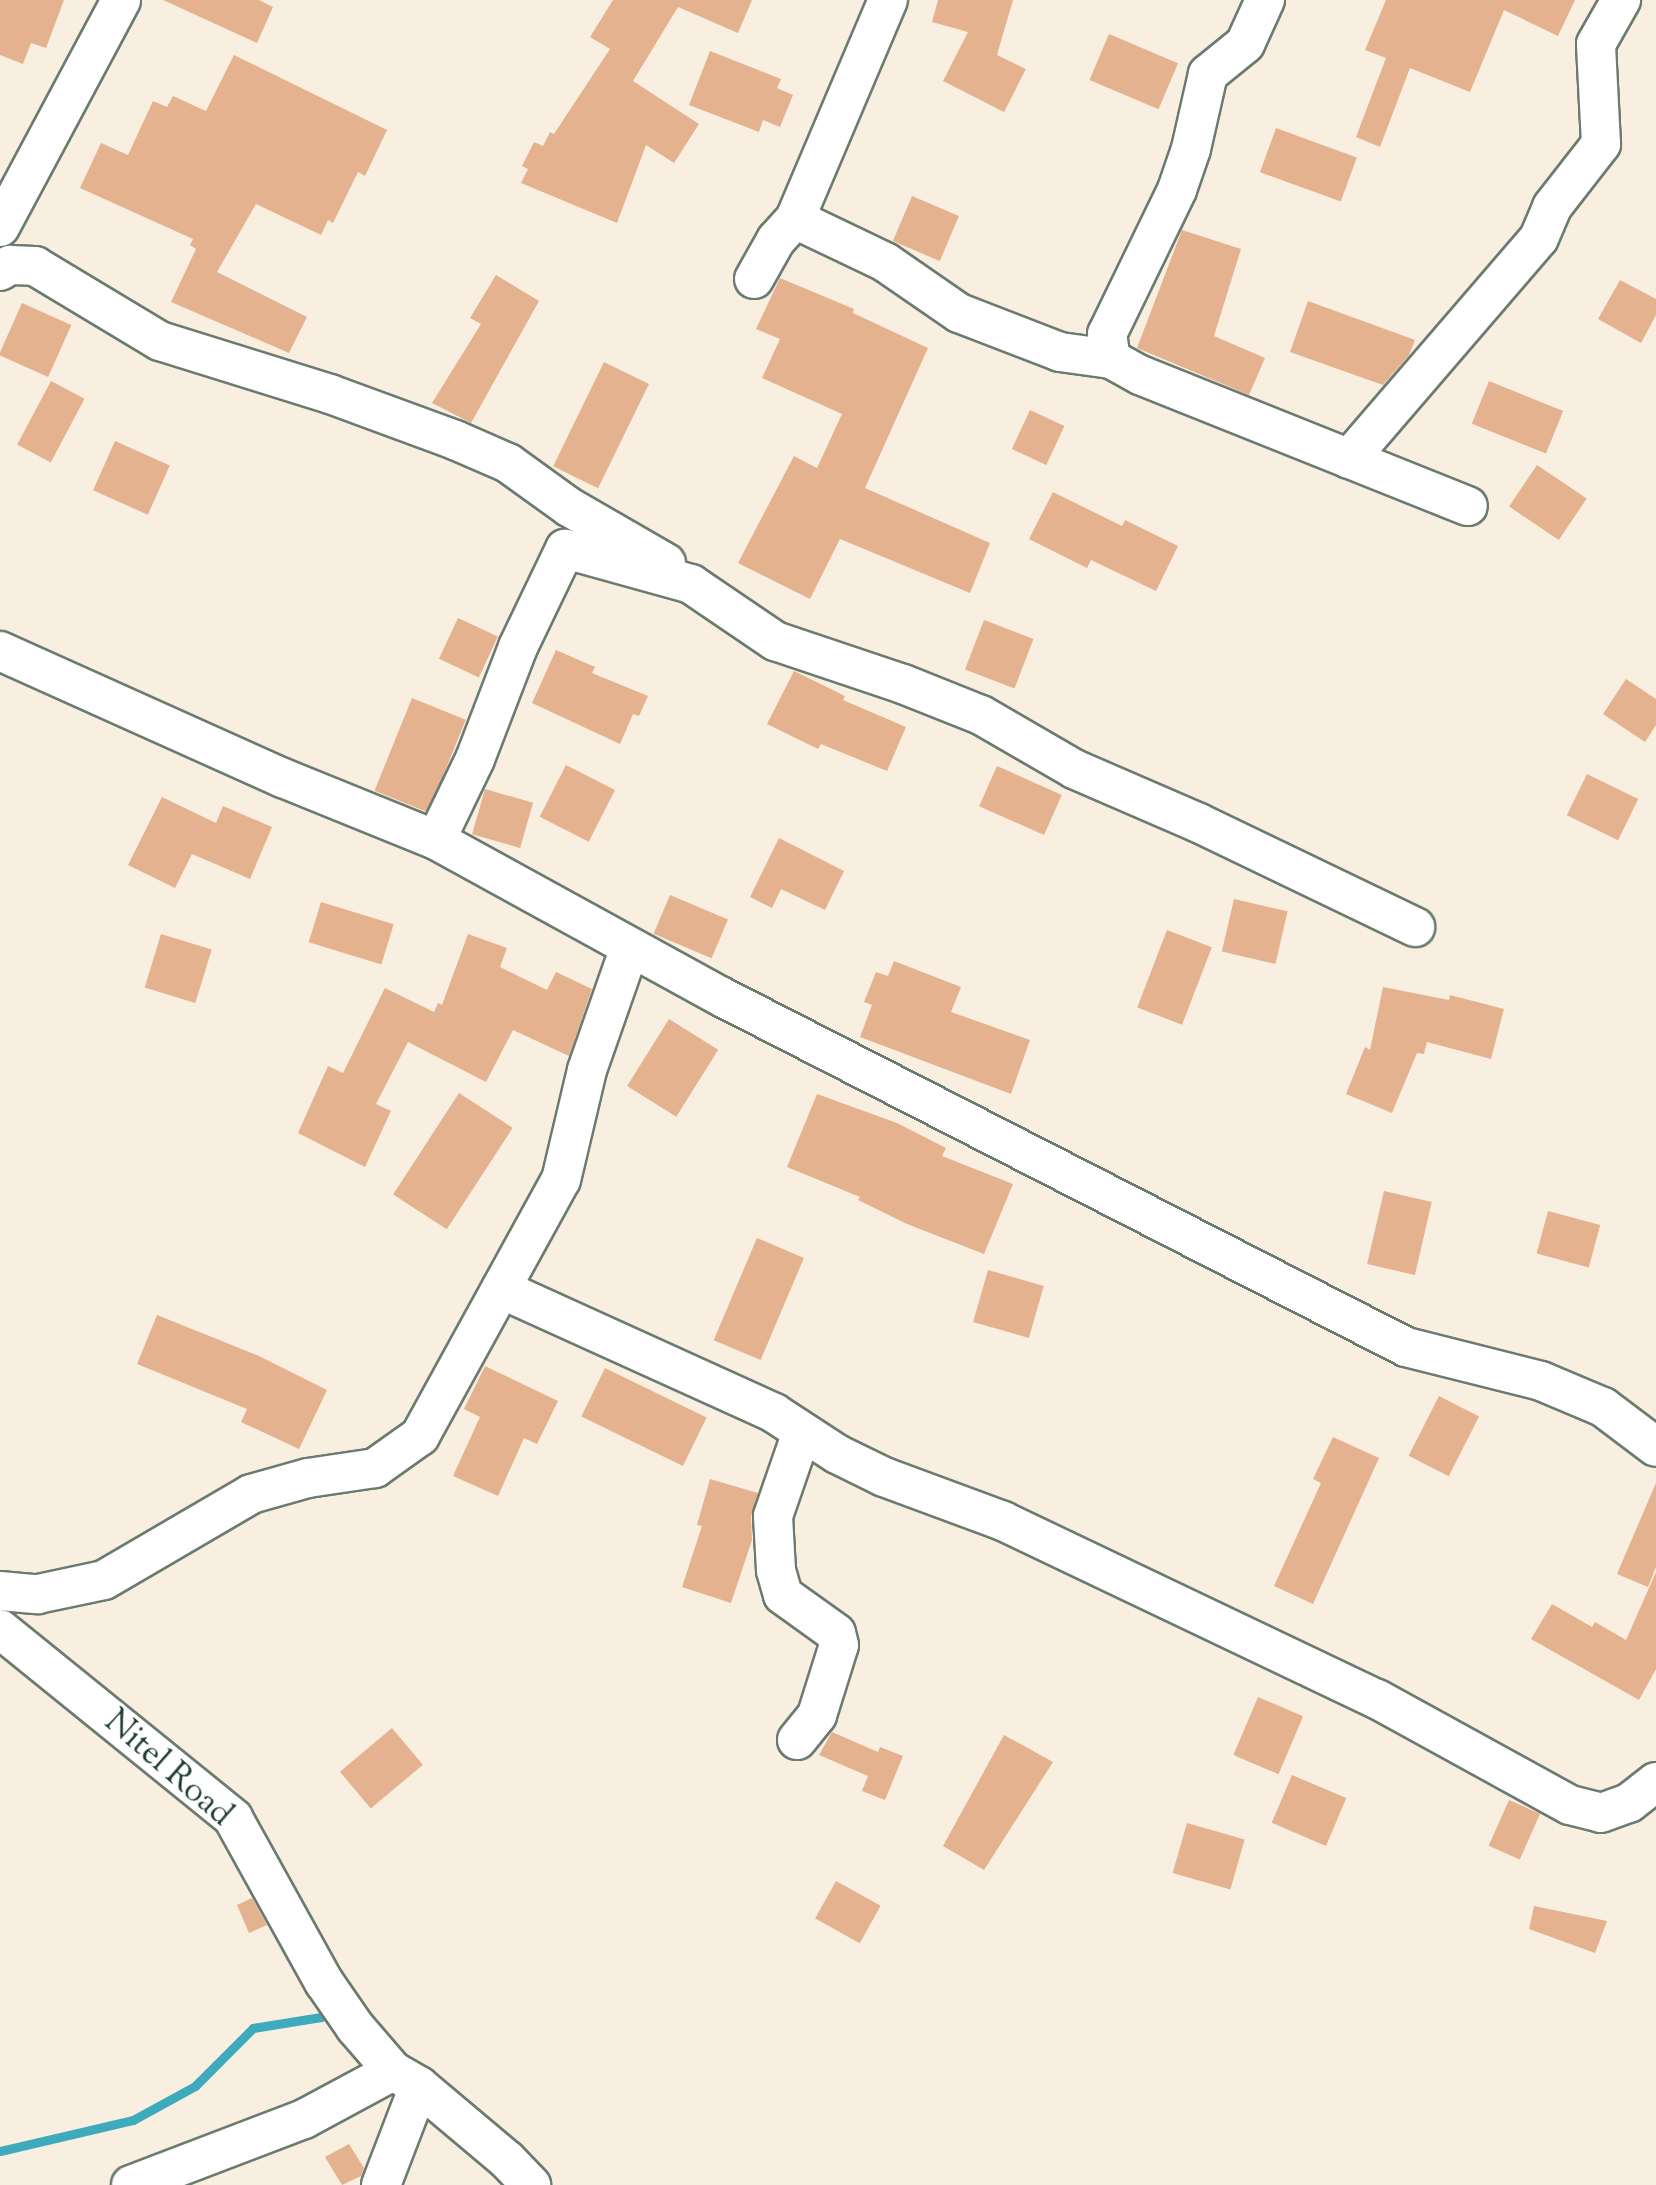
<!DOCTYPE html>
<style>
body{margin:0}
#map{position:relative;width:1656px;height:2185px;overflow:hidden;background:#f8efe0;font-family:"Sorts Mill Goudy",serif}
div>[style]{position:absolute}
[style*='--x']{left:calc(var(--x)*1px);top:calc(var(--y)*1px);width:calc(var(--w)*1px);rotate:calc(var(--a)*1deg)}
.stream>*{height:9px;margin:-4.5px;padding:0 4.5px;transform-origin:4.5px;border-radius:4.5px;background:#3eabbc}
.building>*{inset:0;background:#e4b28f;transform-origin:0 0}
.roads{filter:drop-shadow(2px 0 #6b7b70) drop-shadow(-2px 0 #6b7b70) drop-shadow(0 2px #6b7b70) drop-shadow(0 -2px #6b7b70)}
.minor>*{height:38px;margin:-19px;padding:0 19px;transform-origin:19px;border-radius:19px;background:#fff}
span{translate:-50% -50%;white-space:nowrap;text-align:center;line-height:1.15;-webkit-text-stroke:6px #fff;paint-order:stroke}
.street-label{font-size:34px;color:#1f3d34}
</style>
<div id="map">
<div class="stream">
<i style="--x:0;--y:2151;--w:137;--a:-13.1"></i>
<i style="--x:133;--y:2120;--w:71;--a:-28.7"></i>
<i style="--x:195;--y:2086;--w:82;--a:-45"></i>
<i style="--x:253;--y:2028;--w:69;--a:-9.2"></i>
<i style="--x:321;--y:2017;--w:15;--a:-32"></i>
</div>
<div class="building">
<i style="clip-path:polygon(0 0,64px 0,46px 48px,31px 43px,23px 64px,0 55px)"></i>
<i style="clip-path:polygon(163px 0,259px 0,273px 7px,257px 43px)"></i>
<i style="clip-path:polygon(613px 0,752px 0,738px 33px,678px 7px,633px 81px,699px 124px,674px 163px,646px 145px,617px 223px,521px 183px,528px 169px,522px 166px,534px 142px,543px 146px,550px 132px,554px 134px,610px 49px,590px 37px)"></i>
<i style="clip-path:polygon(938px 0,1013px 0,997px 55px,1026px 69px,1004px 112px,943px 81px,968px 32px,932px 22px)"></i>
<i style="clip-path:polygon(1386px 0,1575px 0,1558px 36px,1504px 10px,1470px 92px,1410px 68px,1380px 147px,1356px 137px,1386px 58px,1365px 50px)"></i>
<i style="left:1109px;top:34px;width:75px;height:50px;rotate:23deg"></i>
<i style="clip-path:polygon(710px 51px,781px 79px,777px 88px,793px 95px,780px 127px,763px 120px,759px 132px,689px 105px)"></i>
<i style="clip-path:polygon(234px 55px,387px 130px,365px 176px,358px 172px,333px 223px,328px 220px,321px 235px,256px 204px,217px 272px,307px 317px,289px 353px,171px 302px,196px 249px,190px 245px,193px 239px,80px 188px,101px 143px,128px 155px,153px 101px,167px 107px,173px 96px,206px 111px)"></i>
<i style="left:1276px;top:128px;width:86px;height:47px;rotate:20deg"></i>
<i style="left:912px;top:196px;width:51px;height:49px;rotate:23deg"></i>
<i style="clip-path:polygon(1182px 230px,1241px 249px,1214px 336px,1265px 358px,1249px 395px,1137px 348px)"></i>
<i style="clip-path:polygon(496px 275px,539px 301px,471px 423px,432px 403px,481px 324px,470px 318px)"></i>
<i style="clip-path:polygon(780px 278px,854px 309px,853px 313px,928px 348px,865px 488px,990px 543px,970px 593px,840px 539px,810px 599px,738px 563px,794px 456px,817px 468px,842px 414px,762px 378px,780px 339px,756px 329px)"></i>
<i style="clip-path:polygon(1620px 280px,1656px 299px,1656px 315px,1641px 343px,1598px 319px)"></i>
<i style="clip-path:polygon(1308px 301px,1415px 340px,1409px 355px,1383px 385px,1290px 352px)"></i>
<i style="left:22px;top:303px;width:54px;height:57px;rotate:24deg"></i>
<i style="left:604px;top:362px;width:50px;height:116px;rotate:26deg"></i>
<i style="left:51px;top:381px;width:38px;height:72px;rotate:28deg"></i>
<i style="left:1489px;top:381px;width:80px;height:46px;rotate:22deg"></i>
<i style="left:1030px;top:410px;width:38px;height:43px;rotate:25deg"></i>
<i style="left:115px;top:441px;width:60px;height:54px;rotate:24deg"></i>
<i style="left:1537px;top:465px;width:60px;height:50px;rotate:34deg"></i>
<i style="clip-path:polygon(1053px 492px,1122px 526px,1125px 520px,1178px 546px,1156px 591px,1091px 560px,1087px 568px,1029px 539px)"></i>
<i style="left:458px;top:618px;width:44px;height:45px;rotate:25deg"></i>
<i style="left:984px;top:620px;width:53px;height:53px;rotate:21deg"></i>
<i style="clip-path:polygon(556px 650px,595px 667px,592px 673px,648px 696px,639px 716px,633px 714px,620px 744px,532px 703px)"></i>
<i style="clip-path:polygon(794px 671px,845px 696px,843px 700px,906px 727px,887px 771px,821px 744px,818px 749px,767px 724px)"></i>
<i style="clip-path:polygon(1626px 679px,1656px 699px,1656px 725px,1645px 742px,1603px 714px)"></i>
<i style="left:412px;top:698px;width:58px;height:100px;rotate:22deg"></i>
<i style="left:566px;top:765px;width:55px;height:58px;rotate:27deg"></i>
<i style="left:997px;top:766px;width:71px;height:44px;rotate:24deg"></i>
<i style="left:1587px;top:774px;width:57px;height:46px;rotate:26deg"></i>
<i style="left:485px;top:789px;width:50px;height:47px;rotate:16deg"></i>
<i style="clip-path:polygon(162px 797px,216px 823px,223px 806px,272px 827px,250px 879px,192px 854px,175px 888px,128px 865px)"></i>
<i style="clip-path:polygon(779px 838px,844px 871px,825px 910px,781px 889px,772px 908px,750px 897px)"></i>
<i style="left:670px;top:895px;width:63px;height:42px;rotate:23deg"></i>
<i style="left:1234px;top:899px;width:55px;height:54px;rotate:13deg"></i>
<i style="left:321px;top:902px;width:76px;height:42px;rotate:17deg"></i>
<i style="left:1167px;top:930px;width:48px;height:83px;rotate:21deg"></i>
<i style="left:161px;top:934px;width:53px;height:56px;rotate:17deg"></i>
<i style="clip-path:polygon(468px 934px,507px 948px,500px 967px,547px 990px,556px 972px,592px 989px,569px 1056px,513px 1030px,486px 1082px,408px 1042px,376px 1104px,391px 1111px,365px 1167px,298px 1133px,328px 1066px,343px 1073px,385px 988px,434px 1012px,438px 1003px,442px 1005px)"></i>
<i style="clip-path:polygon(894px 961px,961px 987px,951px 1012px,1030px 1040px,1011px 1094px,860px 1037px,872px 1005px,864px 1002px,876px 972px,888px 976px)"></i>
<i style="clip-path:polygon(1383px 987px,1449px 1000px,1450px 995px,1504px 1009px,1491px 1059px,1427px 1042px,1424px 1054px,1417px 1053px,1392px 1113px,1346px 1094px,1365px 1047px,1370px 1050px)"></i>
<i style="left:669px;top:1019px;width:58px;height:79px;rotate:32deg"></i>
<i style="left:459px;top:1093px;width:64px;height:121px;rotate:33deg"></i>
<i style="clip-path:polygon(817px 1094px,897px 1123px,946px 1148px,942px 1156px,1013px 1184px,984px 1254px,907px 1224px,858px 1200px,860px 1197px,787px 1167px)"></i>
<i style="left:1384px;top:1191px;width:49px;height:75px;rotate:13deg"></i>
<i style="left:1548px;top:1211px;width:54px;height:44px;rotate:15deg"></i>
<i style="left:757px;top:1238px;width:51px;height:111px;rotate:23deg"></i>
<i style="left:988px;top:1270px;width:58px;height:54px;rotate:16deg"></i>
<i style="clip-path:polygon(157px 1315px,259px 1356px,327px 1390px,299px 1449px,241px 1422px,247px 1409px,137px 1364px)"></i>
<i style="clip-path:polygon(485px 1366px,558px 1401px,537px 1444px,524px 1438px,498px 1496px,453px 1476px,480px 1417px,464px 1409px)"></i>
<i style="left:605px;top:1368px;width:113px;height:54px;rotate:26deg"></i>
<i style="left:1439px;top:1396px;width:45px;height:67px;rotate:27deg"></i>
<i style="clip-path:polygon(1333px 1437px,1379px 1458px,1313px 1604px,1274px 1586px,1321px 1483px,1313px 1479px)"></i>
<i style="clip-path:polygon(710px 1479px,758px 1493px,751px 1517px,752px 1540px,731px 1603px,682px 1587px,702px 1526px,697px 1525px)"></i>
<i style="clip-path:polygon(1656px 1483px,1656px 1567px,1648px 1587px,1617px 1574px)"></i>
<i style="clip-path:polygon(1656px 1572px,1656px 1669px,1639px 1700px,1531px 1639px,1552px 1604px,1592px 1627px,1595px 1622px,1626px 1640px)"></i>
<i style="left:1258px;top:1697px;width:49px;height:63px;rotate:23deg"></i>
<i style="left:392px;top:1728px;width:48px;height:68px;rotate:50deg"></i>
<i style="clip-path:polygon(832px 1732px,878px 1752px,880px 1747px,903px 1756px,885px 1800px,862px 1791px,868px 1776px,819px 1755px)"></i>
<i style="clip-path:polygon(1004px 1735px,1053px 1762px,984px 1870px,943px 1846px)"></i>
<i style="left:1292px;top:1775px;width:59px;height:52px;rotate:23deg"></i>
<i style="left:1509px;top:1800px;width:34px;height:50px;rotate:24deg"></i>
<i style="left:1187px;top:1823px;width:60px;height:52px;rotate:16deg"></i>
<i style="left:836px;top:1881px;width:51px;height:43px;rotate:29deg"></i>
<i style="clip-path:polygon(252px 1898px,267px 1925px,249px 1933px,237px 1905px)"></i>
<i style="clip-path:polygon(1534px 1906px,1607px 1921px,1595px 1953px,1529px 1929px)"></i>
<i style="clip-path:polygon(349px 2144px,364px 2168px,361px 2176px,342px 2185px,325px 2157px)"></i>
</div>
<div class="roads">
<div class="minor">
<i style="--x:1265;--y:0;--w:48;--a:114.4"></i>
<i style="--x:1245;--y:44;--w:48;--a:141"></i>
<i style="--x:1208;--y:74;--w:77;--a:102.8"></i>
<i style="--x:1191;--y:149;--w:43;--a:108.9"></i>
<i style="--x:1177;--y:190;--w:160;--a:115.9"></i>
<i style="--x:1107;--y:334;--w:25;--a:81"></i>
<i style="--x:1111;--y:359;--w:33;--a:29"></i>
<i style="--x:1140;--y:375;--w:353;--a:21.8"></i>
<i style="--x:795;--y:219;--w:100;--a:25.5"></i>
<i style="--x:885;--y:262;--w:90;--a:34.6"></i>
<i style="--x:959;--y:313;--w:108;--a:21.1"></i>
<i style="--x:1060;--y:352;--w:51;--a:7.8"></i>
<i style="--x:0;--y:227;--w:257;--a:-61.9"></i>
<i style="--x:0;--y:271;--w:12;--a:-31"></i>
<i style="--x:10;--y:265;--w:25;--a:2"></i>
<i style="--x:35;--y:266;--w:146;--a:31"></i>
<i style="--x:160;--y:341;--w:178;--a:17.3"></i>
<i style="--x:330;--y:394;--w:133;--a:20.2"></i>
<i style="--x:455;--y:440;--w:58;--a:23.5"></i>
<i style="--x:508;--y:463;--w:75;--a:35.8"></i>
<i style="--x:569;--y:507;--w:112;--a:30"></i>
<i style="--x:754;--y:279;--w:45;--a:-60.6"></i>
<i style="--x:776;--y:240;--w:28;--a:-48"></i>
<i style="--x:795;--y:219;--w:238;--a:-67"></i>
<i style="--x:1349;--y:459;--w:291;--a:-49.3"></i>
<i style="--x:1539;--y:238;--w:34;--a:-67"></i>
<i style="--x:1552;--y:207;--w:80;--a:-52.1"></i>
<i style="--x:1601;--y:144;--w:100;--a:-92.9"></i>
<i style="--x:1596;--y:44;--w:51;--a:-60.4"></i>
<i style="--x:0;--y:651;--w:310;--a:24.2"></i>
<i style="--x:283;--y:778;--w:165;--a:22.1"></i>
<i style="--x:436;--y:840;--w:326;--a:28.8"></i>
<i style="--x:722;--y:997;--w:768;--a:27.1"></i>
<i style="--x:1406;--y:1347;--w:139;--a:14.1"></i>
<i style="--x:1541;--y:1381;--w:67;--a:22.8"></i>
<i style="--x:1603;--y:1407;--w:66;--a:37"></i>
<i style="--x:436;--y:840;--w:90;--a:-64.3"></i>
<i style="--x:475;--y:759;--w:120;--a:-69"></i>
<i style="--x:518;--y:647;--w:109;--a:-64.4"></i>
<i style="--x:565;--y:549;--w:131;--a:15.5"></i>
<i style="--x:691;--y:584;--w:102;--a:34.2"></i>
<i style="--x:775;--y:641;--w:135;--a:18.6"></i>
<i style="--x:903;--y:684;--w:84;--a:21.7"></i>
<i style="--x:981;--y:715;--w:108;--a:30.1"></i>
<i style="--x:1074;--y:769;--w:136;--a:23.4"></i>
<i style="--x:1199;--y:823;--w:240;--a:25.7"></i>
<i style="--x:501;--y:1289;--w:300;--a:24.4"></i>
<i style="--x:774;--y:1413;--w:75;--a:33.1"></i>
<i style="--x:837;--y:1454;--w:52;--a:26.1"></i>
<i style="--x:884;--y:1477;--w:127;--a:20.3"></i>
<i style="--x:1003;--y:1521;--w:414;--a:25.5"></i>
<i style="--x:1377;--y:1699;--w:220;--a:28.8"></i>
<i style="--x:1570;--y:1805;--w:32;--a:14"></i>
<i style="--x:1601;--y:1813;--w:30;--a:-20"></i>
<i style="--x:1629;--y:1803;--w:34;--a:-38"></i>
<i style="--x:0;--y:1591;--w:38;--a:5"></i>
<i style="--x:38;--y:1594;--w:67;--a:-12"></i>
<i style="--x:104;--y:1580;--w:170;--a:-30.3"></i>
<i style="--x:251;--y:1494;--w:59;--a:-15.7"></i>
<i style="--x:308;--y:1478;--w:68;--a:-8.5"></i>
<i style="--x:375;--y:1468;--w:55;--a:-35.4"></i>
<i style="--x:420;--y:1436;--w:292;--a:-61.2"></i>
<i style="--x:561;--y:1180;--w:113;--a:-76.7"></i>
<i style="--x:587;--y:1070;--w:130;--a:-70.7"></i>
<i style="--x:0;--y:1629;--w:300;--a:39"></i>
<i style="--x:233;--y:1818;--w:188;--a:61"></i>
<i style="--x:324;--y:1982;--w:55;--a:55.4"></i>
<i style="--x:355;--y:2027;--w:58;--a:49.2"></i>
<i style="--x:393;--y:2071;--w:30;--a:30"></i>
<i style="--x:419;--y:2086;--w:115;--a:40.1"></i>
<i style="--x:507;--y:2160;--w:35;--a:46"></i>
<i style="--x:797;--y:1740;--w:32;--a:-51"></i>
<i style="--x:817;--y:1715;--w:73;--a:-72.6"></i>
<i style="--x:839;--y:1645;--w:12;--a:-104"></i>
<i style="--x:836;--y:1633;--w:65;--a:-144.4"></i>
<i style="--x:783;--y:1595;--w:26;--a:-106"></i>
<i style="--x:776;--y:1570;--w:54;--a:-93.2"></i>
<i style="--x:773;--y:1516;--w:89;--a:-71"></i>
<i style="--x:131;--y:2185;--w:185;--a:-20.9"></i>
<i style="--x:304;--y:2119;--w:101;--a:-28.3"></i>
<i style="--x:381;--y:2185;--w:106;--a:-69"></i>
</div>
</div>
<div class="street-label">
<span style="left:168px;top:1769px;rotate:41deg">Nitel Road</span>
</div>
</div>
